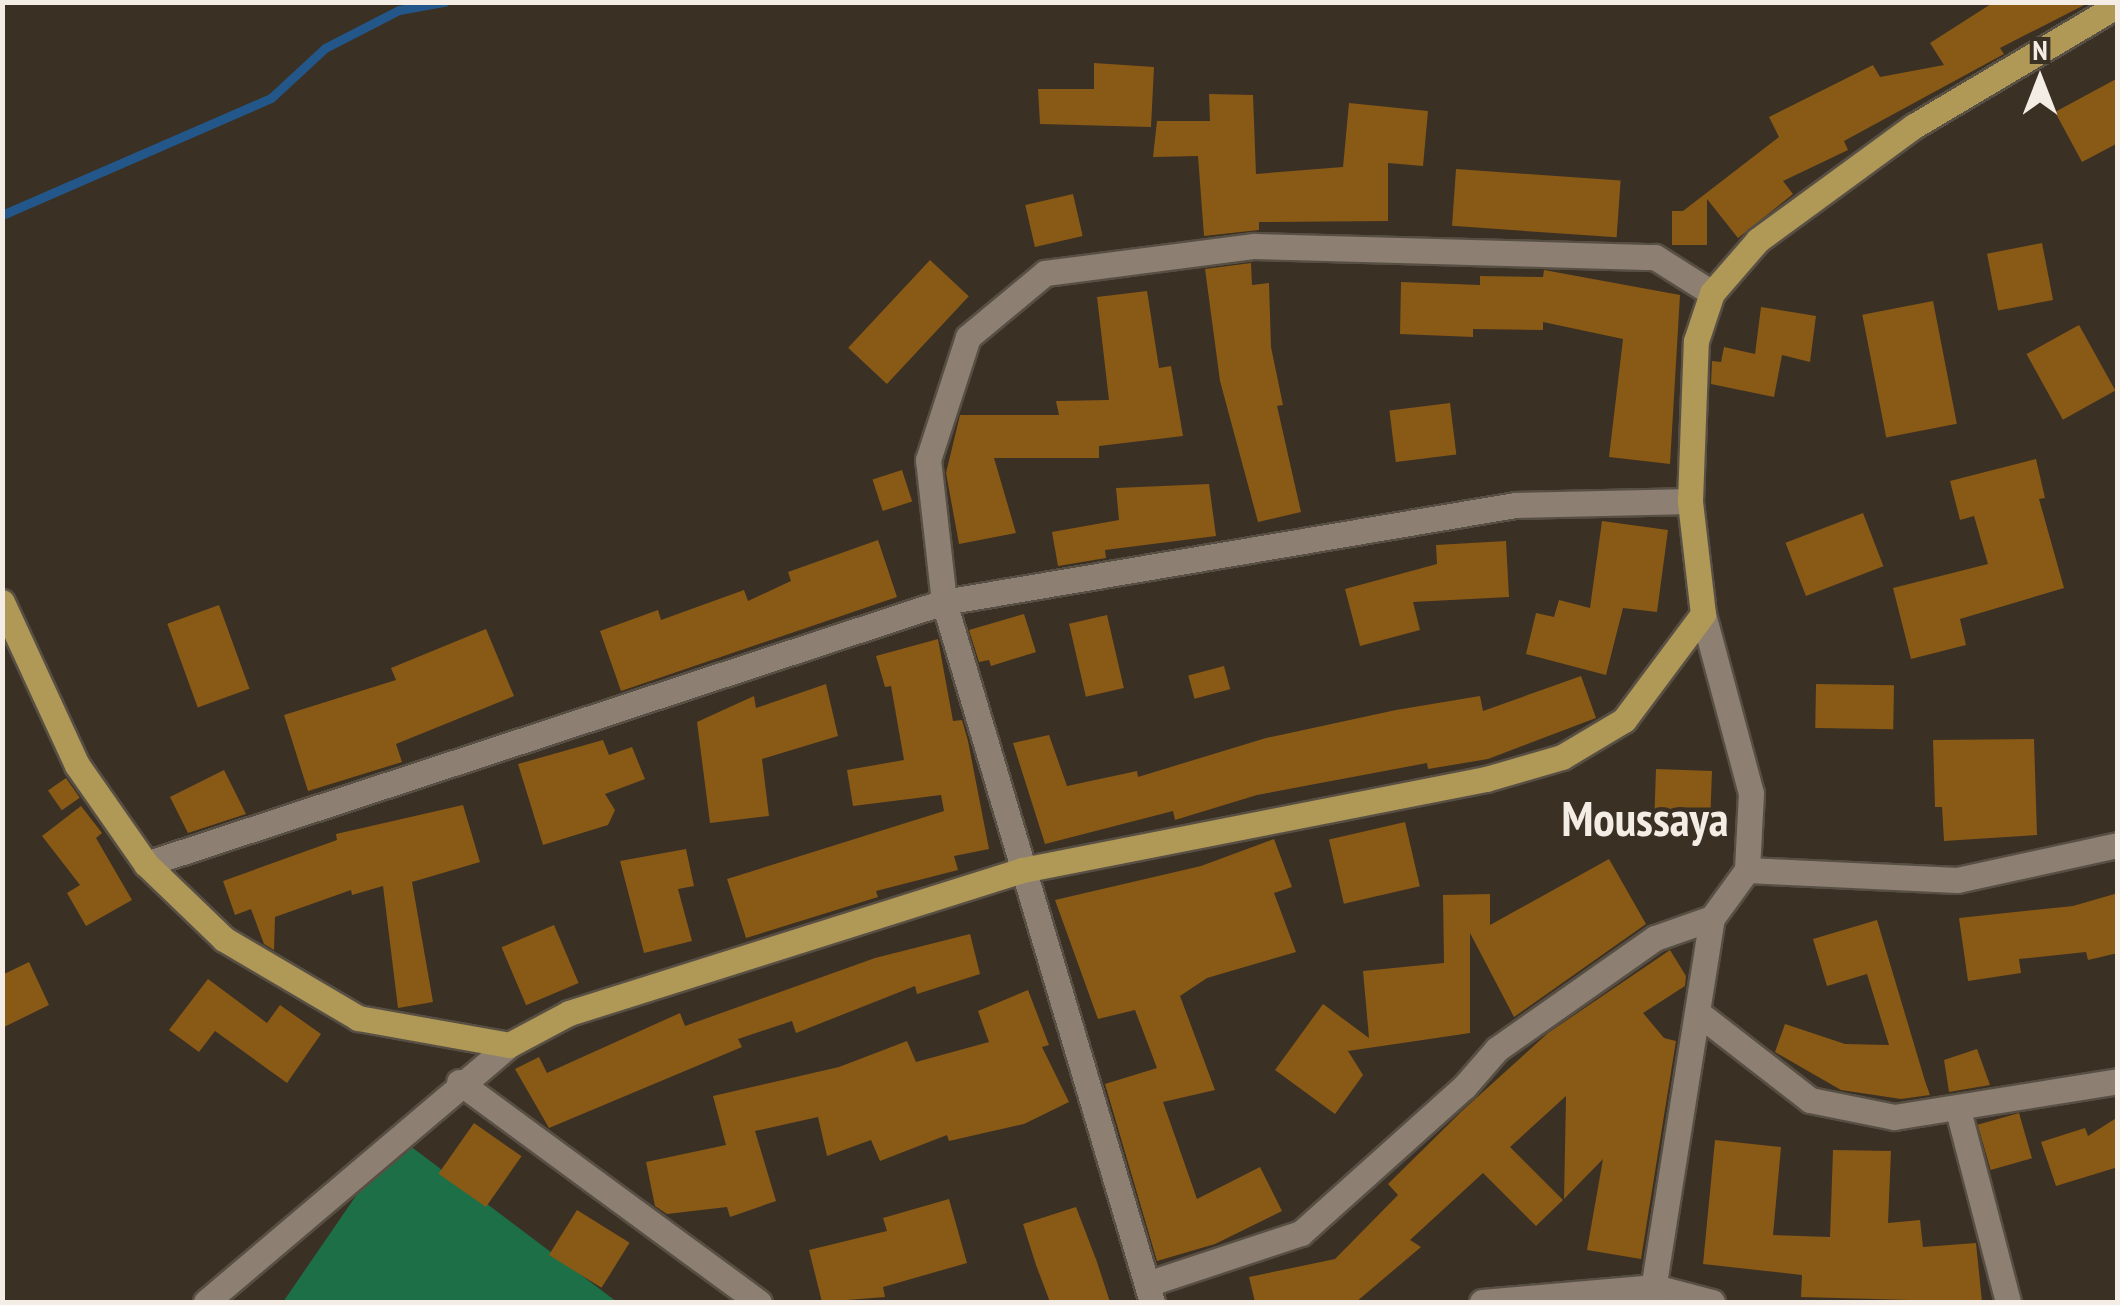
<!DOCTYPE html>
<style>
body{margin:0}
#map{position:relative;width:2120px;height:1305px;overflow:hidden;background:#3b3024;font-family:"PT Sans Narrow",sans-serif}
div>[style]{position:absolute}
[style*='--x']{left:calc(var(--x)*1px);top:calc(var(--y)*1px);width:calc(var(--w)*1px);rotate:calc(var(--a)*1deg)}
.forest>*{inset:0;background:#1d6f47}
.stream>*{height:9px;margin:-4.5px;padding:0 4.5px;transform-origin:4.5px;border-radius:4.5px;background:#235789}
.building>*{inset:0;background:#895916;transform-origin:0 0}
.roads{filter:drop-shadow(2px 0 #584f44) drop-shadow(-2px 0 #584f44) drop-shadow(0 2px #584f44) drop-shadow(0 -2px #584f44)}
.minor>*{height:25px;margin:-12.5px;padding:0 12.5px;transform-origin:12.5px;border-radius:12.5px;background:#8d8072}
.major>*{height:25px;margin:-12.5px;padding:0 12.5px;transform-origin:12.5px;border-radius:12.5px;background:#b09856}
span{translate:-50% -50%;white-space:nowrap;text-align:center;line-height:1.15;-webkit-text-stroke:9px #3b3024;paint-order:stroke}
.district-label{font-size:48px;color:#f4ede5;font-weight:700}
.frame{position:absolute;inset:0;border:5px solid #f4ede5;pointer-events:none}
.north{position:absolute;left:1990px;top:30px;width:100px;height:100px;-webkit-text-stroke:8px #3b3024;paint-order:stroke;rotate:0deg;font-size:28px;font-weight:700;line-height:40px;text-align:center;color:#f4ede5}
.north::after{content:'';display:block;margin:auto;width:35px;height:45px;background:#f4ede5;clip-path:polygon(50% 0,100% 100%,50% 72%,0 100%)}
</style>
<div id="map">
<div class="forest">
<i style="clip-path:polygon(397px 1136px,617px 1302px,283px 1302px)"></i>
</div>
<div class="stream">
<i style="--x:2;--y:215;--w:293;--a:-23.5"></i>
<i style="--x:271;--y:98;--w:74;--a:-42.8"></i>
<i style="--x:325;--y:48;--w:83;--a:-27.2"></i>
<i style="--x:399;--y:10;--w:46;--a:-10.1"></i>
</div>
<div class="building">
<i style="clip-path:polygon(1994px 2px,2090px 2px,2000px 48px,2004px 54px,1844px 141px,1848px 150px,1783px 181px,1793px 194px,1738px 238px,1707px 199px,1707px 245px,1672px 245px,1672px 211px,1683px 211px,1779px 137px,1769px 117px,1873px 65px,1880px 77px,1944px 65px,1930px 43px)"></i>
<i style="clip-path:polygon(1094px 63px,1154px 67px,1151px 127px,1040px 124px,1038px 89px,1094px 89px)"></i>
<i style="clip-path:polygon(2118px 78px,2118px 143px,2082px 162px,2055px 112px)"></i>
<i style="clip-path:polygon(1209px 94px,1253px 95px,1256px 174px,1343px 167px,1349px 103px,1428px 111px,1423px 166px,1388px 163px,1388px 221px,1259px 222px,1259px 230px,1204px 236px,1198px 156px,1153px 157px,1157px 121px,1210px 121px)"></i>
<i style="left:1456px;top:169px;width:165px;height:57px;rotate:4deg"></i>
<i style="left:1073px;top:194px;width:43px;height:49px;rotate:77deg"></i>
<i style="left:2042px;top:243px;width:58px;height:56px;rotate:79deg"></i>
<i style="left:930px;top:260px;width:53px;height:120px;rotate:43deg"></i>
<i style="clip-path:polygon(1251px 263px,1252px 285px,1269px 283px,1271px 347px,1283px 405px,1277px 406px,1301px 512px,1258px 522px,1220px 381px,1205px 269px)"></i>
<i style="clip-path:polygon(1544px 270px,1680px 295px,1670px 464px,1609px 457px,1623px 339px,1543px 322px,1543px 330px,1473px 329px,1473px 337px,1400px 334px,1401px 282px,1480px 285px,1480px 276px,1543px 277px)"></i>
<i style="clip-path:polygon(1147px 291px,1159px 368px,1171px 366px,1183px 436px,1099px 446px,1099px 458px,994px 458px,1016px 533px,959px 544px,946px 473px,960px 415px,1059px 415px,1056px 401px,1109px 400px,1097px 297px)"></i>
<i style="left:1933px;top:301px;width:125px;height:72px;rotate:79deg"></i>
<i style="clip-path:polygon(1761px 307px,1816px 316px,1810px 362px,1782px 355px,1774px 397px,1711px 384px,1712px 361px,1721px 362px,1724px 347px,1755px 354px)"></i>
<i style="left:2079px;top:325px;width:75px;height:60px;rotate:61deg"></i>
<i style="left:1450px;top:403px;width:52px;height:61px;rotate:83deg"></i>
<i style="clip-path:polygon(2036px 459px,2045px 498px,2039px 499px,2064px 588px,1960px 619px,1966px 645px,1911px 659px,1893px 588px,1988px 564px,1974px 516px,1960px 520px,1950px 481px)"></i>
<i style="left:902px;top:470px;width:33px;height:31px;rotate:72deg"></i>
<i style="clip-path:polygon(1209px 484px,1216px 536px,1105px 550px,1106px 558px,1058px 566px,1052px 532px,1119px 520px,1116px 488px)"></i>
<i style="left:1863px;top:513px;width:57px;height:83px;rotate:69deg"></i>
<i style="clip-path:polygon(1602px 521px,1668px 530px,1657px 612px,1623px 608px,1606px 675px,1526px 654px,1536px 613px,1554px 617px,1559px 600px,1590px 608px)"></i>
<i style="clip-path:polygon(878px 540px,897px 597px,621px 691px,600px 631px,658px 610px,661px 620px,744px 590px,748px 601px,791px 581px,788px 572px)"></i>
<i style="clip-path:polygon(1506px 541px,1509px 597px,1413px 602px,1420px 630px,1360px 646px,1345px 589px,1437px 564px,1436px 545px)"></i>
<i style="left:219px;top:605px;width:89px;height:55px;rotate:70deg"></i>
<i style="clip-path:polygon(1024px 614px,1036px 652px,991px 666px,989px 660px,979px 662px,969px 630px)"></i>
<i style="left:1107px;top:615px;width:75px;height:39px;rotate:77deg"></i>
<i style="clip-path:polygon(486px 629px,514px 696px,396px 744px,402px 762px,308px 791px,284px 715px,396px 680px,391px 668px)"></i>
<i style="clip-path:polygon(938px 639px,953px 721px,962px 720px,968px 741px,989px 849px,954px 856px,958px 870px,876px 891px,878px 897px,746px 938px,727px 879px,944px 811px,941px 795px,853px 806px,847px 770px,904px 760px,891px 686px,885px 687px,876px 656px)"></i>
<i style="left:1224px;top:666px;width:24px;height:37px;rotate:75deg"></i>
<i style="clip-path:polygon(1581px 676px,1596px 718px,1488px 759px,1428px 769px,1427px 763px,1257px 795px,1175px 820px,1173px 811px,1045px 844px,1013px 743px,1049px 735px,1067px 786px,1137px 771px,1138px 777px,1266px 738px,1396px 710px,1480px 696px,1483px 711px)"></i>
<i style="clip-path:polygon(826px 684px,838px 736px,762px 759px,769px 816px,710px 823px,697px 722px,754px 696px,756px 708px)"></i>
<i style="left:1816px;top:684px;width:78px;height:44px;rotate:1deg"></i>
<i style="clip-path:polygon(2034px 739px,2037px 835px,1944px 841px,1942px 807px,1935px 807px,1933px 740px)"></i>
<i style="clip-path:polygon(603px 740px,609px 755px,632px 747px,645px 779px,605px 794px,615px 810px,608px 825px,543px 845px,518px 764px)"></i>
<i style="left:1656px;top:769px;width:56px;height:44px;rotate:2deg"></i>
<i style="clip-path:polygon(224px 770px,246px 814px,188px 833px,170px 797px)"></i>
<i style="left:66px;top:778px;width:24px;height:22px;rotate:55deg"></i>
<i style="clip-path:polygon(463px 805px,480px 862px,412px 882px,433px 1002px,398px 1008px,383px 886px,352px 895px,351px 890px,275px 917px,274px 950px,264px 944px,251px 909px,235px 915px,223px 881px,337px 840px,336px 834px)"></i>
<i style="clip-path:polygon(81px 806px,102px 833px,96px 838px,132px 900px,86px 926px,67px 893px,80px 885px,42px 836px)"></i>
<i style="left:1405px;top:822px;width:66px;height:78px;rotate:77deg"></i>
<i style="clip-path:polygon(1274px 839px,1292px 887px,1274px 893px,1296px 952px,1207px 978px,1180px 996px,1215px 1090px,1163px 1102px,1197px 1199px,1260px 1167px,1282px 1211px,1215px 1244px,1157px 1261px,1105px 1084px,1157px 1068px,1135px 1010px,1098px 1019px,1055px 900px,1201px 866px)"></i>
<i style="clip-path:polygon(686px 849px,694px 886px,678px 889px,692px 941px,644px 953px,620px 861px)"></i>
<i style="clip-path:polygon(1609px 859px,1646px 924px,1514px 1017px,1470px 933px,1470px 1033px,1348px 1051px,1363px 1075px,1335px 1114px,1275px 1070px,1323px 1004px,1369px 1038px,1363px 971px,1444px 963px,1443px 895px,1490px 894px,1490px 925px)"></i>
<i style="clip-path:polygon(2118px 893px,2118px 953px,2088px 960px,2086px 952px,2019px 959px,2021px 973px,1968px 981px,1959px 918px,2073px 906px)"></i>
<i style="clip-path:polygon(1877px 920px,1925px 1081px,1930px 1095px,1901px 1099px,1841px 1090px,1775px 1052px,1785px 1024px,1845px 1044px,1889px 1045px,1867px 974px,1827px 986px,1813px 939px)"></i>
<i style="left:554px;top:925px;width:63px;height:57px;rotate:67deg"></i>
<i style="clip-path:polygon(970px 934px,980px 974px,917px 994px,915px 986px,796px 1033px,792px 1021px,738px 1039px,742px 1047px,549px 1128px,515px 1069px,539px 1057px,547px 1073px,680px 1013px,685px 1026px,875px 958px)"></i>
<i style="clip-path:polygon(1670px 950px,1686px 976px,1685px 986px,1643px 1013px,1664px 1038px,1676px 1041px,1641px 1259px,1587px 1250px,1603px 1159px,1564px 1199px,1566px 1096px,1510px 1147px,1563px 1200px,1536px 1226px,1483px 1173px,1410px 1240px,1421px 1247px,1356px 1302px,1255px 1302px,1249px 1277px,1335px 1259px,1398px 1195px,1388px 1184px,1463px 1110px,1548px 1033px)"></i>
<i style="clip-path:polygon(29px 962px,49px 1005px,2px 1028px,2px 975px)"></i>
<i style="clip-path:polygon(208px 979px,267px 1023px,280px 1005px,321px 1034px,287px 1083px,215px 1031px,199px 1052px,169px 1030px)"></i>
<i style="clip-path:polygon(1028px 990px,1049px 1045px,1042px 1047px,1069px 1102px,1024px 1124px,949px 1141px,947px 1135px,880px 1161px,871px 1140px,827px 1156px,818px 1117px,755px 1131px,776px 1201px,730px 1217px,727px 1207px,667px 1214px,655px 1206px,646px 1162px,726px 1145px,713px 1096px,839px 1067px,907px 1041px,916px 1062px,989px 1042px,978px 1011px)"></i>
<i style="clip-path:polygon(1977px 1049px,1990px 1085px,1949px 1092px,1944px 1060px)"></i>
<i style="left:2019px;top:1113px;width:47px;height:43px;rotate:74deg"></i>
<i style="clip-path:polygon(2118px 1117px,2118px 1167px,2056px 1186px,2041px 1142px,2085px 1128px,2088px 1136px)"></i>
<i style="left:474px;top:1123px;width:58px;height:62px;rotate:35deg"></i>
<i style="clip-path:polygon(1715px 1140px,1781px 1147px,1773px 1235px,1830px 1237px,1833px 1150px,1891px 1151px,1888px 1223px,1920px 1220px,1923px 1247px,1976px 1243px,1982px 1302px,1801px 1297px,1802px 1275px,1703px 1264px)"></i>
<i style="clip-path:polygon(949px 1199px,967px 1263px,883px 1287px,885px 1297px,822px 1302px,809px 1250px,887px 1231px,883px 1218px)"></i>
<i style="clip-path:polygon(1076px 1207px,1097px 1262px,1110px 1302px,1050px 1302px,1036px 1265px,1023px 1224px)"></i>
<i style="left:577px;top:1210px;width:62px;height:53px;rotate:32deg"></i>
</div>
<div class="roads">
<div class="minor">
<i style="--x:1703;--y:614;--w:185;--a:75"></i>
<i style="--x:1751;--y:793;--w:77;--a:93"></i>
<i style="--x:1747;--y:870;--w:210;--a:2.7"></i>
<i style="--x:1957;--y:880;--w:165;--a:-12.3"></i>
<i style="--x:146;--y:864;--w:840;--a:-18.18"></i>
<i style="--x:944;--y:602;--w:579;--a:-9.64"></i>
<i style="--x:1515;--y:505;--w:175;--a:-1.3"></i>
<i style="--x:1698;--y:1013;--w:142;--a:37.8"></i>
<i style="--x:1810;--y:1100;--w:86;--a:11.4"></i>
<i style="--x:1894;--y:1117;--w:227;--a:-9.1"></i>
<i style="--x:459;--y:1082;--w:372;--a:36.3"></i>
<i style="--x:1958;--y:1110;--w:198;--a:75.4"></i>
<i style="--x:1147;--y:1284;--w:162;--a:-18.3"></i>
<i style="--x:1301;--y:1233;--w:219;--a:-41.9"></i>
<i style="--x:1464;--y:1087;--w:50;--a:-49"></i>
<i style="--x:1497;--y:1049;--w:193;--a:-35.1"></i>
<i style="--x:1655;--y:938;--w:60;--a:-19.3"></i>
<i style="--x:206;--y:1302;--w:397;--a:-40.3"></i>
<i style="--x:1152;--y:1302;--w:730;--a:-106.55"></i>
<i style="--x:944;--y:602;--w:143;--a:-96.4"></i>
<i style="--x:928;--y:460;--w:129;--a:-72"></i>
<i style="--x:968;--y:337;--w:100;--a:-39.7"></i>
<i style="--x:1045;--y:273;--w:211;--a:-7.4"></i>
<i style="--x:1254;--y:246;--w:401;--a:1.6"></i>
<i style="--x:1655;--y:257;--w:67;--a:32.3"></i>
<i style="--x:1482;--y:1302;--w:174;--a:-5"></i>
<i style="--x:1655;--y:1287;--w:59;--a:14.7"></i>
<i style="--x:1651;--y:1302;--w:389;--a:-81"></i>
<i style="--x:1712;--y:918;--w:59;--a:-53.9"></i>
</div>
<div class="major">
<i style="--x:2;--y:602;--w:179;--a:65.3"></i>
<i style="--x:77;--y:765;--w:121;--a:55.1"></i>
<i style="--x:146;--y:864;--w:108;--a:43.9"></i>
<i style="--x:224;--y:939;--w:156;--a:30.5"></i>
<i style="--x:358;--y:1018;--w:153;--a:10.1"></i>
<i style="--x:509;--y:1045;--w:68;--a:-28.1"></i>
<i style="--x:569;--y:1013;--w:475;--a:-17.5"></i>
<i style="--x:1022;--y:870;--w:473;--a:-11.1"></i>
<i style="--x:1486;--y:779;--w:79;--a:-16.1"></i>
<i style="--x:1562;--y:757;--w:72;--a:-30.8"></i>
<i style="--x:1624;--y:720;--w:132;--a:-53.3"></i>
<i style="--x:1703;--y:614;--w:114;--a:-96.6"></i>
<i style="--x:1690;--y:501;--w:160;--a:-87.9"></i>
<i style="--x:1696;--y:341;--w:51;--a:-71.6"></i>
<i style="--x:1712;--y:293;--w:70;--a:-49"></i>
<i style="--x:1758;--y:240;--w:193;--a:-36.2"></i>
<i style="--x:1914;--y:126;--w:237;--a:-30.7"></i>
</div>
</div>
<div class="district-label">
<span style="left:1645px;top:819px">Moussaya</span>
</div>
<div class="frame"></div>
<div class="north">N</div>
</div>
